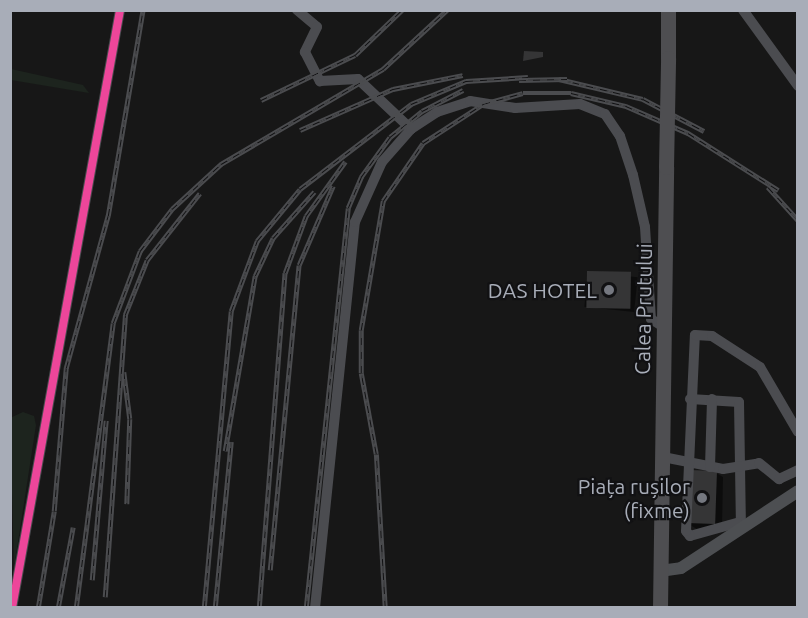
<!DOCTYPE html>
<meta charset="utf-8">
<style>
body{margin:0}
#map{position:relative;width:808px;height:618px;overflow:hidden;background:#171717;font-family:Ubuntu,sans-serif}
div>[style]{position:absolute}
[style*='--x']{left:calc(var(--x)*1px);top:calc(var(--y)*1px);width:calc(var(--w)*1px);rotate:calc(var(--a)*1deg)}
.green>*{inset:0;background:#1d241e}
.shadow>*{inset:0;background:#0007;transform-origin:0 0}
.building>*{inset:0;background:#353536;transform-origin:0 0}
.minor>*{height:10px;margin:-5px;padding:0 5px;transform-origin:5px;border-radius:5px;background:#4b4c50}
.major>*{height:12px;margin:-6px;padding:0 6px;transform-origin:6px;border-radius:6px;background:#4d4f52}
.highway>*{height:15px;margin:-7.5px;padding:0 7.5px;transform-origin:7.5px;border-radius:7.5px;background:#4e4e51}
.rail>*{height:4.5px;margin-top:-2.25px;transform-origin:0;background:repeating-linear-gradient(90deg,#111113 0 7px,#4b4c4f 0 14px);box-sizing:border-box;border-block:2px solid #4b4c4f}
.highway-bridge>*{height:15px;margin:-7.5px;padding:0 7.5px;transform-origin:7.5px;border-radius:7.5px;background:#4e4e51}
.cycleway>*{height:8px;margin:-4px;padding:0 4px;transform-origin:4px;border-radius:4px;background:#ed469a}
.dots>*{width:16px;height:16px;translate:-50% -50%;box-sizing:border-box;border:3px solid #111113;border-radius:50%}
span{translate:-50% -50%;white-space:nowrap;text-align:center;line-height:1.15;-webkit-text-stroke:4.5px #111113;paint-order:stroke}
.poi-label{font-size:21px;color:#a8adb8}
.right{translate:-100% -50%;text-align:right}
.street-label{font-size:21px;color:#a8adb8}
.frame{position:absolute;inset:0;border:12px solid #a8adb8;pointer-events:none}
</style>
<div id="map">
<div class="green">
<i style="clip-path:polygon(11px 69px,83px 85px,89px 93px,11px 80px)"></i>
<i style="clip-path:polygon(23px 412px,34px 416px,36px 425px,14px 568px,10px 418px)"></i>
</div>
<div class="shadow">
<i style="left:588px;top:272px;width:50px;height:35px;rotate:6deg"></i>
<i style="clip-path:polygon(716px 473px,723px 477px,722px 528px,697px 529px,690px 525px)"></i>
</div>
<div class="building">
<i style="clip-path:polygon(524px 51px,543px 52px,543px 57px,523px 61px)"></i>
<i style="left:587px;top:271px;width:44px;height:37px;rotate:1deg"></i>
<i style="left:717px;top:471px;width:53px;height:28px;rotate:92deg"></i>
</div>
<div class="minor">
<i style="--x:297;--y:10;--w:26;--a:40"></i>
<i style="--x:317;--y:27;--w:28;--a:116"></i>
<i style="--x:305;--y:52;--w:33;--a:63"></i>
<i style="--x:320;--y:81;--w:38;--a:-3"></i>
<i style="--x:358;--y:79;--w:73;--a:43.3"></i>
<i style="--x:743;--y:10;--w:94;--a:54.1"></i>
<i style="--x:690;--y:399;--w:49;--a:3.5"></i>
<i style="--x:739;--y:402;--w:127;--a:89.1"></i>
<i style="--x:663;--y:457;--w:61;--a:11.3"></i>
<i style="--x:723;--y:469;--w:36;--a:-9"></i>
<i style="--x:759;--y:463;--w:26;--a:39"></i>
<i style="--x:779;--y:479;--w:21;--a:-25"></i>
<i style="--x:710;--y:467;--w:68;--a:-88.3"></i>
<i style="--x:740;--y:522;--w:52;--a:164.4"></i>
<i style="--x:690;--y:536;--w:6;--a:-129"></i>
<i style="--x:686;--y:531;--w:196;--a:-87.4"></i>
<i style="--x:695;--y:335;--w:17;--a:3"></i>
<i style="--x:712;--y:336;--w:57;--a:32.9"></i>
<i style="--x:760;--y:367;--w:75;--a:59.7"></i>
<i style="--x:12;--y:608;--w:608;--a:-79.76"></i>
<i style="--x:315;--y:608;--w:388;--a:-84.1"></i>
<i style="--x:355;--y:222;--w:66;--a:-65.8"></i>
<i style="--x:382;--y:162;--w:44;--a:-48.7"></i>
<i style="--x:411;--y:129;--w:31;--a:-33"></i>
<i style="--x:437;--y:112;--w:35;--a:-18"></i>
<i style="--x:470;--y:101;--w:46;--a:8.8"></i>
<i style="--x:515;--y:108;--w:65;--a:-3.5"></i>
<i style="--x:580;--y:104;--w:27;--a:22"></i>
<i style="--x:605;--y:114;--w:27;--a:56"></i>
<i style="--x:620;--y:136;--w:41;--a:71.6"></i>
<i style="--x:633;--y:175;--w:53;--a:77"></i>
<i style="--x:645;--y:227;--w:92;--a:86.3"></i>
<i style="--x:651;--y:319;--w:15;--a:32"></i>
</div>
<div class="major">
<i style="--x:660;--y:571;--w:21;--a:-8"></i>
<i style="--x:681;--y:568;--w:140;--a:-33.3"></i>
</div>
<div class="highway">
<i style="--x:668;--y:58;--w:48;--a:-90"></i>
<i style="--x:660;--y:608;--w:441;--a:-89.2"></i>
</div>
<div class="rail">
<i style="--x:559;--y:79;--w:86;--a:13.4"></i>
<i style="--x:643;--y:99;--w:69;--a:27.7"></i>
<i style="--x:519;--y:80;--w:48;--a:-1.2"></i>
<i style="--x:261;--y:100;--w:104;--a:-25.6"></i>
<i style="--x:355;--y:55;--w:65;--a:-43.8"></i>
<i style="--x:300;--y:130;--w:102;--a:-23.8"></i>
<i style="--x:393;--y:89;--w:71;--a:-11.3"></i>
<i style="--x:768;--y:187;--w:45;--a:47.7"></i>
<i style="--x:124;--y:372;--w:47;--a:82.7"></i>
<i style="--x:130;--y:419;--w:85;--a:92"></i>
<i style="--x:225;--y:451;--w:178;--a:-80.3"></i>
<i style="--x:255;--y:276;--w:42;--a:-64.7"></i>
<i style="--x:273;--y:238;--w:62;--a:-48.3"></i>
<i style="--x:270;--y:570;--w:306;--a:-84.6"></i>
<i style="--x:299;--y:265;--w:86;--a:-66.7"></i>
<i style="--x:92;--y:580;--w:160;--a:-85"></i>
<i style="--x:105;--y:597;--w:283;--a:-85.9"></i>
<i style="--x:125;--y:315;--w:59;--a:-68.2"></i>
<i style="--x:147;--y:260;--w:85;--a:-51.7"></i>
<i style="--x:38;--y:608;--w:98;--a:-80.6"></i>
<i style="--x:54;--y:511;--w:144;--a:-85.2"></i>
<i style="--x:66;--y:368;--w:158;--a:-74.6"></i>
<i style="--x:108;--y:216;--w:209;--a:-80.4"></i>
<i style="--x:58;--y:608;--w:82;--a:-79.5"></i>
<i style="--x:76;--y:608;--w:287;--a:-82.6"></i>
<i style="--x:113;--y:323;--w:77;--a:-69.4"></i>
<i style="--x:140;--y:251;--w:53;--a:-52.7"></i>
<i style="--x:172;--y:209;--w:67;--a:-42.6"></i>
<i style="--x:221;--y:164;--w:188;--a:-30.4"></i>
<i style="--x:383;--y:69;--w:87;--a:-42.7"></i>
<i style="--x:204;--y:608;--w:298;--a:-84.8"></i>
<i style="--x:231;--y:311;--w:75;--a:-69.6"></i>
<i style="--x:257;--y:241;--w:67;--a:-50.4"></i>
<i style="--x:300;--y:189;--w:140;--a:-37.4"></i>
<i style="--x:411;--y:104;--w:60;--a:-22.7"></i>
<i style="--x:466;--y:81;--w:62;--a:-3.7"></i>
<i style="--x:215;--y:608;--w:167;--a:-84.5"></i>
<i style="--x:259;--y:608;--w:336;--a:-85.6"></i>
<i style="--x:285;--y:273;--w:61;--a:-69.8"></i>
<i style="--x:306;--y:216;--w:67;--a:-54.2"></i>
<i style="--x:306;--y:608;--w:402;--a:-84"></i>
<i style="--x:348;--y:208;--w:34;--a:-67"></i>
<i style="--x:361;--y:177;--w:49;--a:-54.1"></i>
<i style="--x:390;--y:137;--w:41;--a:-39.1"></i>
<i style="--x:422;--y:111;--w:46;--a:-27.1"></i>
<i style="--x:385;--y:608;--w:154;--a:-93.3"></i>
<i style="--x:376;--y:454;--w:82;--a:-100.5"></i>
<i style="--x:361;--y:373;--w:43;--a:-90"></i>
<i style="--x:361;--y:330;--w:131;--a:-80.3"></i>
<i style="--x:383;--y:201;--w:70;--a:-55.4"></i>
<i style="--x:423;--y:143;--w:72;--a:-33"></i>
<i style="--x:483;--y:104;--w:41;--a:-15.4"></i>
<i style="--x:523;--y:93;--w:48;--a:0"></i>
<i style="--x:571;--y:93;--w:57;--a:13.3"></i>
<i style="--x:626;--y:106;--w:68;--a:23.5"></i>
<i style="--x:688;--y:133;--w:107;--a:32.3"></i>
</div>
<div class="highway-bridge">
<i style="--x:666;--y:167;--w:109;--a:-88.9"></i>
</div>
<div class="cycleway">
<i style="--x:12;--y:608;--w:608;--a:-79.76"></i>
</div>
<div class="dots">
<i style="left:609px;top:290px;background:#757880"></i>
<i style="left:702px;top:498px;background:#757880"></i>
</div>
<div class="poi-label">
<span class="right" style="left:597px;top:290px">DAS HOTEL</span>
<span class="right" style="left:690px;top:498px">Piața rușilor<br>(fixme)</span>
</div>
<div class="street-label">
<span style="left:643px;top:309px;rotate:-89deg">Calea Prutului</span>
</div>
<div class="frame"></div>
</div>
